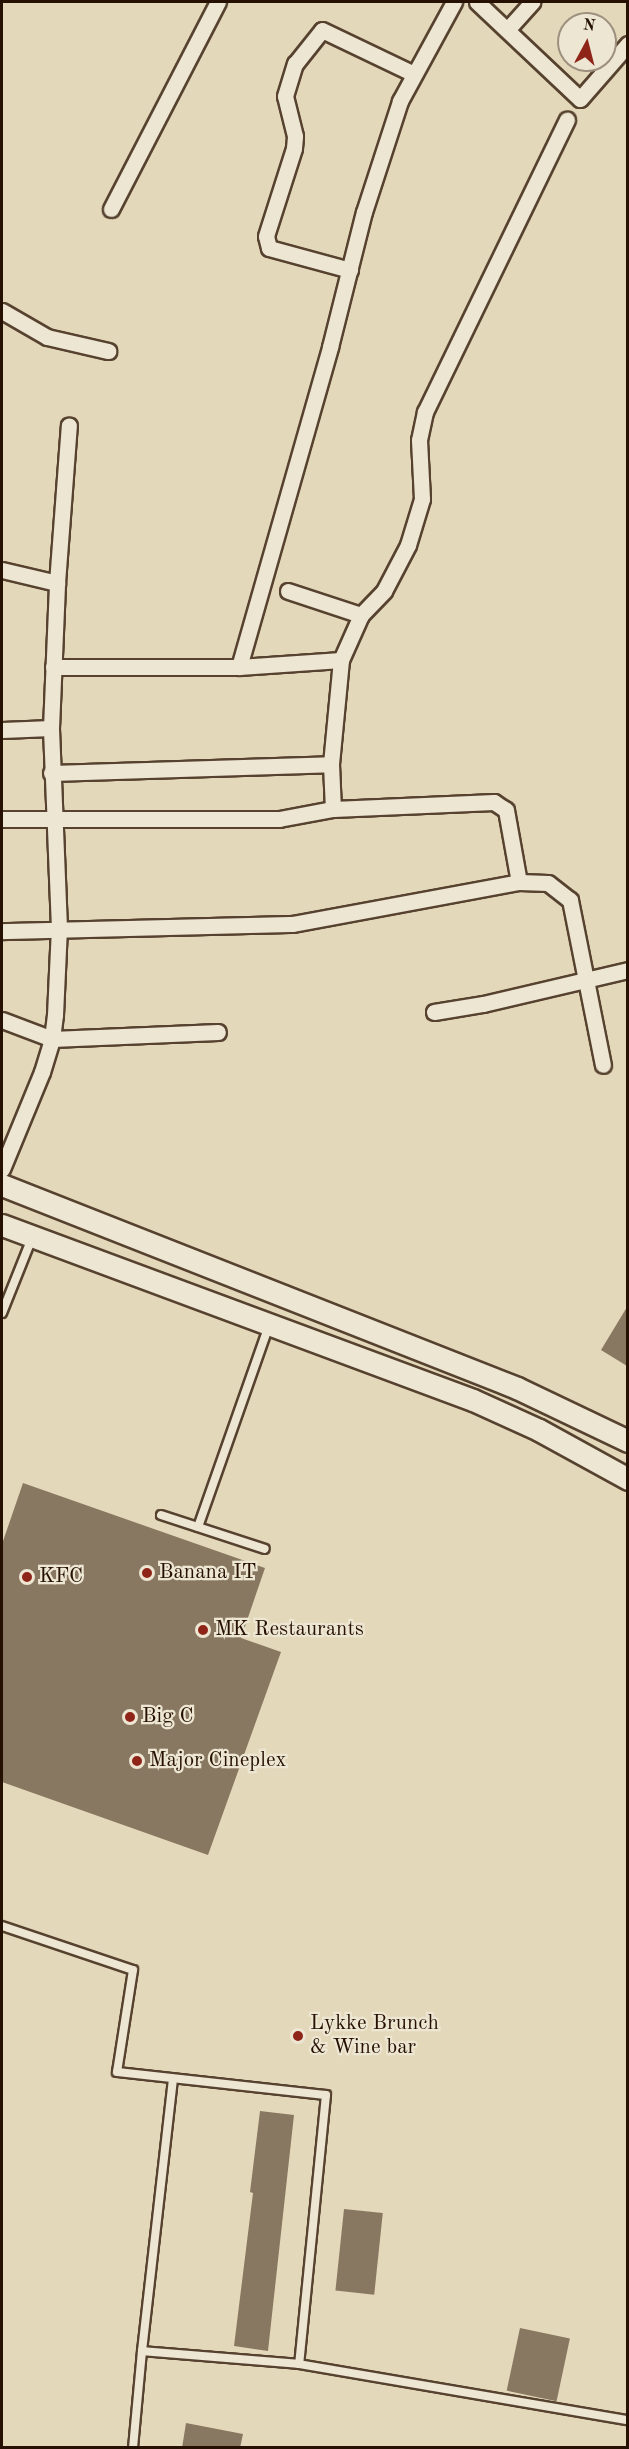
<!DOCTYPE html>
<style>
body{margin:0}
#map{position:relative;width:629px;height:2449px;overflow:hidden;background:#e4d8ba;font-family:"Old Standard TT",serif}
div>[style]{position:absolute}
[style*='--x']{left:calc(var(--x)*1px);top:calc(var(--y)*1px);width:calc(var(--w)*1px);rotate:calc(var(--a)*1deg)}
.building>*{inset:0;background:#897861;transform-origin:0 0}
.roads{filter:drop-shadow(2px 0 #56422f) drop-shadow(-2px 0 #56422f) drop-shadow(0 2px #56422f) drop-shadow(0 -2px #56422f)}
.service>*{height:8px;margin:-4px;padding:0 4px;transform-origin:4px;border-radius:4px;background:#ede6d2}
.minor>*{height:15px;margin:-7.5px;padding:0 7.5px;transform-origin:7.5px;border-radius:7.5px;background:#ede6d2}
.secondary>*{height:21px;margin:-10.5px;padding:0 10.5px;transform-origin:10.5px;border-radius:10.5px;background:#ede6d2}
.dots>*{width:16px;height:16px;translate:-50% -50%;box-sizing:border-box;border:3px solid #ede6d2;border-radius:50%}
span{translate:-50% -50%;white-space:nowrap;text-align:center;line-height:1.15;-webkit-text-stroke:4.5px #ede6d2;paint-order:stroke}
.poi-label{font-size:21px;color:#261001}
.left{translate:0 -50%;text-align:left}
.frame{position:absolute;inset:0;border:3px solid #261001;pointer-events:none}
.north{position:absolute;left:557px;top:12px;width:60px;height:60px;box-sizing:border-box;background:#ede6d2;border:2px solid #9d907e;border-radius:50%;rotate:7deg;font-size:16px;font-weight:700;line-height:24px;text-align:center;color:#261001}
.north::after{content:'';display:block;margin:auto;width:21px;height:27px;background:#8f2418;clip-path:polygon(50% 0,100% 100%,50% 72%,0 100%)}
</style>
<div id="map">
<div class="building">
<i style="clip-path:polygon(627px 1307px,627px 1366px,601px 1350px)"></i>
<i style="clip-path:polygon(23px 1483px,265px 1568px,241px 1638px,281px 1652px,208px 1855px,2px 1782px,2px 1544px)"></i>
<i style="clip-path:polygon(260px 2111px,294px 2115px,268px 2351px,234px 2346px,253px 2193px,250px 2192px)"></i>
<i style="left:344px;top:2209px;width:39px;height:82px;rotate:6deg"></i>
<i style="left:520px;top:2328px;width:51px;height:64px;rotate:12deg"></i>
<i style="clip-path:polygon(186px 2423px,243px 2434px,240px 2448px,182px 2448px)"></i>
</div>
<div class="roads">
<div class="service">
<i style="--x:2;--y:1313;--w:81;--a:-68.2"></i>
<i style="--x:161;--y:1515;--w:109;--a:18.1"></i>
<i style="--x:198;--y:1527;--w:214;--a:-70.6"></i>
<i style="--x:2;--y:1926;--w:138;--a:18.6"></i>
<i style="--x:133;--y:1970;--w:103;--a:98.9"></i>
<i style="--x:117;--y:2072;--w:210;--a:6.3"></i>
<i style="--x:326;--y:2095;--w:270;--a:95.7"></i>
<i style="--x:299;--y:2364;--w:334;--a:9.7"></i>
<i style="--x:142;--y:2351;--w:274;--a:-83.5"></i>
<i style="--x:133;--y:2448;--w:97;--a:-84.7"></i>
<i style="--x:142;--y:2351;--w:158;--a:4.7"></i>
</div>
<div class="minor">
<i style="--x:477;--y:2;--w:141;--a:43.3"></i>
<i style="--x:580;--y:99;--w:73;--a:-48.9"></i>
<i style="--x:507;--y:30;--w:38;--a:-48"></i>
<i style="--x:111;--y:209;--w:233;--a:-62.7"></i>
<i style="--x:350;--y:270;--w:84;--a:-164.8"></i>
<i style="--x:269;--y:248;--w:12;--a:-104"></i>
<i style="--x:266;--y:236;--w:92;--a:-72.3"></i>
<i style="--x:294;--y:148;--w:12;--a:-85"></i>
<i style="--x:295;--y:136;--w:41;--a:-104"></i>
<i style="--x:285;--y:96;--w:34;--a:-73"></i>
<i style="--x:295;--y:64;--w:43;--a:-51.5"></i>
<i style="--x:322;--y:30;--w:102;--a:25.6"></i>
<i style="--x:2;--y:311;--w:52;--a:30"></i>
<i style="--x:47;--y:337;--w:63;--a:12.9"></i>
<i style="--x:2;--y:570;--w:57;--a:13.3"></i>
<i style="--x:288;--y:591;--w:77;--a:18.2"></i>
<i style="--x:361;--y:615;--w:33;--a:-46"></i>
<i style="--x:384;--y:591;--w:52;--a:-62.4"></i>
<i style="--x:408;--y:545;--w:48;--a:-73.1"></i>
<i style="--x:422;--y:499;--w:59;--a:-92.9"></i>
<i style="--x:419;--y:440;--w:29;--a:-78"></i>
<i style="--x:425;--y:412;--w:325;--a:-64.1"></i>
<i style="--x:341;--y:660;--w:49;--a:-66"></i>
<i style="--x:53;--y:667;--w:186;--a:0"></i>
<i style="--x:239;--y:667;--w:102;--a:-3.9"></i>
<i style="--x:341;--y:660;--w:104;--a:95.5"></i>
<i style="--x:331;--y:764;--w:45;--a:87.5"></i>
<i style="--x:239;--y:667;--w:333;--a:-74.1"></i>
<i style="--x:330;--y:347;--w:139;--a:-75.9"></i>
<i style="--x:364;--y:212;--w:117;--a:-72"></i>
<i style="--x:400;--y:101;--w:113;--a:-61.4"></i>
<i style="--x:2;--y:730;--w:49;--a:-2.3"></i>
<i style="--x:51;--y:773;--w:280;--a:-1.8"></i>
<i style="--x:2;--y:819;--w:277;--a:0"></i>
<i style="--x:279;--y:819;--w:55;--a:-10.5"></i>
<i style="--x:333;--y:809;--w:161;--a:-2.5"></i>
<i style="--x:494;--y:802;--w:14;--a:34"></i>
<i style="--x:506;--y:810;--w:73;--a:79.8"></i>
<i style="--x:519;--y:882;--w:231;--a:169.5"></i>
<i style="--x:292;--y:924;--w:290;--a:178.6"></i>
<i style="--x:519;--y:882;--w:29;--a:2"></i>
<i style="--x:548;--y:883;--w:28;--a:38"></i>
<i style="--x:570;--y:900;--w:168;--a:78.7"></i>
<i style="--x:434;--y:1012;--w:50;--a:-9.3"></i>
<i style="--x:483;--y:1004;--w:149;--a:-13.2"></i>
<i style="--x:2;--y:1020;--w:53;--a:20.8"></i>
<i style="--x:52;--y:1039;--w:166;--a:-2.4"></i>
<i style="--x:2;--y:1169;--w:105;--a:-67.6"></i>
<i style="--x:42;--y:1072;--w:34;--a:-73"></i>
<i style="--x:52;--y:1039;--w:24;--a:-83"></i>
<i style="--x:55;--y:1015;--w:87;--a:-87.4"></i>
<i style="--x:59;--y:928;--w:200;--a:-92.3"></i>
<i style="--x:51;--y:728;--w:145;--a:-87.6"></i>
<i style="--x:57;--y:583;--w:158;--a:-85.7"></i>
</div>
<div class="secondary">
<i style="--x:2;--y:1185;--w:554;--a:21.51"></i>
<i style="--x:517;--y:1388;--w:123;--a:25.5"></i>
<i style="--x:2;--y:1225;--w:502;--a:20.38"></i>
<i style="--x:473;--y:1400;--w:72;--a:24.4"></i>
<i style="--x:539;--y:1430;--w:102;--a:28.8"></i>
</div>
</div>
<div class="dots">
<i style="left:147px;top:1573px;background:#8f2418"></i>
<i style="left:27px;top:1577px;background:#8f2418"></i>
<i style="left:203px;top:1630px;background:#8f2418"></i>
<i style="left:130px;top:1717px;background:#8f2418"></i>
<i style="left:137px;top:1761px;background:#8f2418"></i>
<i style="left:298px;top:2036px;background:#8f2418"></i>
</div>
<div class="poi-label">
<span class="left" style="left:159px;top:1573px">Banana IT</span>
<span class="left" style="left:39px;top:1577px">KFC</span>
<span class="left" style="left:215px;top:1630px">MK Restaurants</span>
<span class="left" style="left:142px;top:1717px">Big C</span>
<span class="left" style="left:149px;top:1761px">Major Cineplex</span>
<span class="left" style="left:310px;top:2036px">Lykke Brunch<br>&amp; Wine bar</span>
</div>
<div class="frame"></div>
<div class="north">N</div>
</div>
